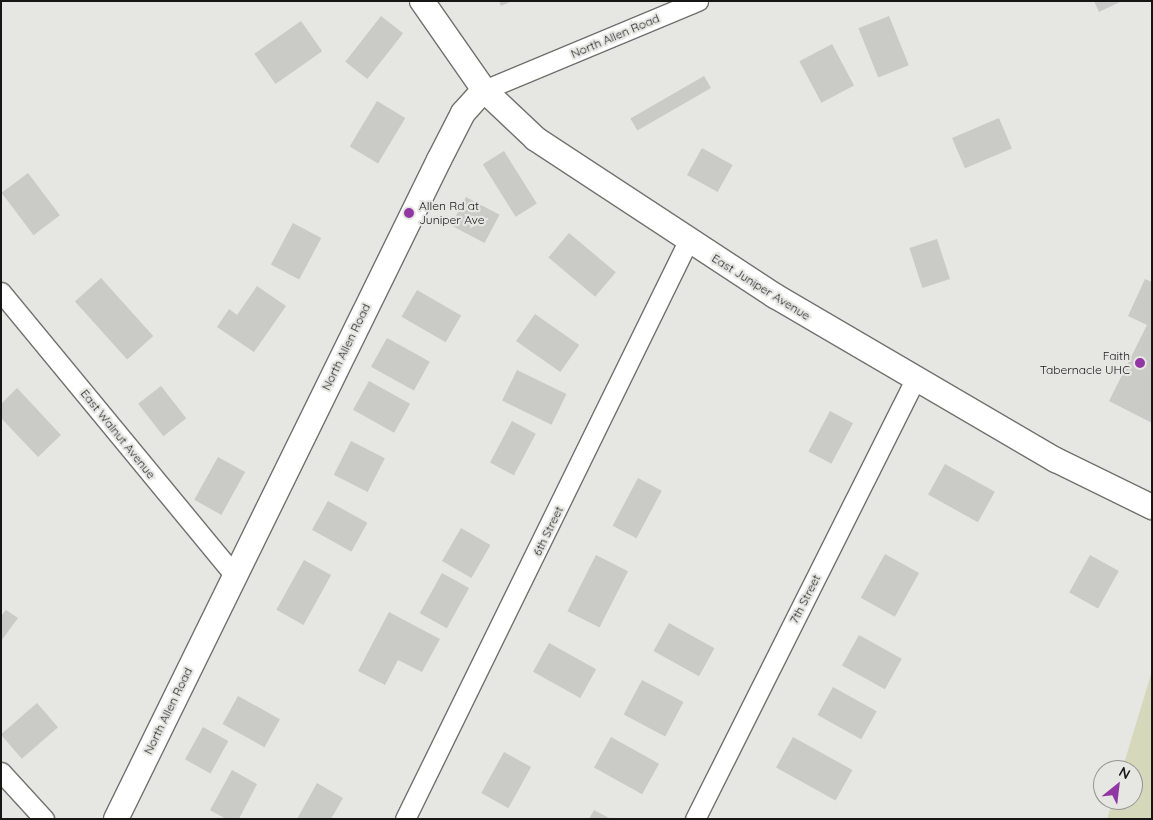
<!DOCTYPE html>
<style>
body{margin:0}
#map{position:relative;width:1153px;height:820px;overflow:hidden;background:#e6e7e3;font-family:Quicksand,sans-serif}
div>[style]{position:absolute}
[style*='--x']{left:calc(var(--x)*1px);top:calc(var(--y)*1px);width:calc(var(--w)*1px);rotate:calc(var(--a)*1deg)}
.green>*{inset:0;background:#d6d8bb}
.building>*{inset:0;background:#cacac6;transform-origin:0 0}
.roads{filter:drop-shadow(1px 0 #71726f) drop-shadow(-1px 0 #71726f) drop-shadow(0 1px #71726f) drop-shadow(0 -1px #71726f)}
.minor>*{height:19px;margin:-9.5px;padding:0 9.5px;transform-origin:9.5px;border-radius:9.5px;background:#fff}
.tertiary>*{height:24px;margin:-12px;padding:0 12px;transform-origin:12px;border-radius:12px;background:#fff}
.dots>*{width:14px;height:14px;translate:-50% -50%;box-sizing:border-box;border:2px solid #e6e7e3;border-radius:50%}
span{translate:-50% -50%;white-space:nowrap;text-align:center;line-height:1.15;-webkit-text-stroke:4.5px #e6e7e3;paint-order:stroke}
.street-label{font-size:12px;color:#161715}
.poi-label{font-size:12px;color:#161715}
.left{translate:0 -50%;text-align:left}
.right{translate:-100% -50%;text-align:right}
.frame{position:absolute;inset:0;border:2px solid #161715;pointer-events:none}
.north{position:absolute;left:1093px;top:760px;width:50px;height:50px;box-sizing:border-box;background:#e6e7e3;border:1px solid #939491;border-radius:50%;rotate:29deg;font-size:14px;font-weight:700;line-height:20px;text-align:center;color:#161715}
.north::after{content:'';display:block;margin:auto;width:18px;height:22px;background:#9037a3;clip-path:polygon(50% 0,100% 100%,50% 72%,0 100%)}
</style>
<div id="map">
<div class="green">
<i style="clip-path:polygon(1152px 671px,1152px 819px,1107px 819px,1113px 800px,1133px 800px,1133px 770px,1122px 770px)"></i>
</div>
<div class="building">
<i style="clip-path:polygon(499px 1px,512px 1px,501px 6px)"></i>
<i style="clip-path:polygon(1094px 1px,1122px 1px,1099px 12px)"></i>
<i style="left:381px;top:16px;width:28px;height:58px;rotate:38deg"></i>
<i style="left:889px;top:16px;width:53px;height:33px;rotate:68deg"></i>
<i style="left:301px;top:21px;width:37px;height:57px;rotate:55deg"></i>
<i style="left:832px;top:44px;width:47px;height:37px;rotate:62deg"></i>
<i style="left:704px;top:76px;width:14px;height:85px;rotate:60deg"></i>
<i style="left:377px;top:101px;width:33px;height:53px;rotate:31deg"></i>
<i style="left:999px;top:118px;width:33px;height:51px;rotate:67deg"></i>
<i style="left:702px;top:148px;width:35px;height:31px;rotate:29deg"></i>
<i style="left:504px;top:151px;width:62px;height:25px;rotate:58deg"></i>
<i style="left:28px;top:173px;width:53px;height:33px;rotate:53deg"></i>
<i style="left:466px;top:197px;width:38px;height:32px;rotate:28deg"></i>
<i style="left:293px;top:223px;width:32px;height:47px;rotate:28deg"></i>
<i style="left:569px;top:233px;width:61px;height:32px;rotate:40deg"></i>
<i style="left:937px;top:239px;width:42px;height:29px;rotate:72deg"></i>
<i style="left:101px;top:278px;width:78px;height:35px;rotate:48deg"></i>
<i style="clip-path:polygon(1145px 279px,1152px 282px,1152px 423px,1109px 401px,1147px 325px,1128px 316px)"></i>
<i style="clip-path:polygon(257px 286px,286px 306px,254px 352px,217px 327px,229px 309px,237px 315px)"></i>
<i style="left:417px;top:290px;width:51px;height:31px;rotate:30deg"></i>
<i style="left:535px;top:314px;width:54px;height:33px;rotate:35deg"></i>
<i style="left:387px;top:338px;width:49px;height:33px;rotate:29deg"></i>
<i style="left:517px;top:370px;width:55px;height:34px;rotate:26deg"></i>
<i style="left:369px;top:381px;width:47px;height:33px;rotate:29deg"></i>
<i style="left:161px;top:386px;width:41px;height:29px;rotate:52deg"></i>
<i style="clip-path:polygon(17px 388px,61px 435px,38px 457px,1px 418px,1px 404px)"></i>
<i style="left:830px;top:411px;width:26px;height:46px;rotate:28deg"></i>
<i style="left:512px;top:421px;width:27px;height:47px;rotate:28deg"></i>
<i style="left:351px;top:441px;width:38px;height:38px;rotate:27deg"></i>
<i style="left:218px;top:457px;width:31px;height:49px;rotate:29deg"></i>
<i style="left:945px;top:464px;width:57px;height:35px;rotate:29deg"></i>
<i style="left:638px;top:478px;width:27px;height:54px;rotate:28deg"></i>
<i style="left:328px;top:501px;width:45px;height:33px;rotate:29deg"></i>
<i style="left:461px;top:528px;width:34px;height:38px;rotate:30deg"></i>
<i style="left:885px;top:554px;width:39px;height:50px;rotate:29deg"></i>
<i style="left:596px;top:555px;width:36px;height:63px;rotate:27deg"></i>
<i style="left:1090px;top:555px;width:33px;height:43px;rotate:29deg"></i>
<i style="left:304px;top:560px;width:31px;height:57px;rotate:29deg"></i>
<i style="left:442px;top:573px;width:31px;height:46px;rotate:29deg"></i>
<i style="clip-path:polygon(6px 610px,18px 618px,1px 641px,1px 616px)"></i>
<i style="clip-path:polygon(389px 612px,440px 639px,422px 672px,398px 660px,385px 685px,358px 671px)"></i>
<i style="left:669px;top:623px;width:52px;height:32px;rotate:29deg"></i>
<i style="left:859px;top:635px;width:49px;height:35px;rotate:29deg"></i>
<i style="left:549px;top:643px;width:54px;height:33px;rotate:29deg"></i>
<i style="left:642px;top:680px;width:47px;height:39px;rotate:28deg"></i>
<i style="left:833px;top:687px;width:50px;height:32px;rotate:29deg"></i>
<i style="left:238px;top:696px;width:48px;height:32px;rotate:29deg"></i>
<i style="left:37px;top:703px;width:32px;height:48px;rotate:49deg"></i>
<i style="left:203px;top:727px;width:29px;height:37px;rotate:29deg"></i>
<i style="left:611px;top:737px;width:55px;height:35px;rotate:29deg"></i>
<i style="left:793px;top:737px;width:68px;height:35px;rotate:29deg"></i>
<i style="left:504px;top:752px;width:31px;height:47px;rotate:29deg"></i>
<i style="clip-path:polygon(232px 770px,257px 784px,239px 819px,226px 819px,210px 810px)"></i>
<i style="clip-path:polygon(317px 783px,343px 798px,331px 819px,297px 819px)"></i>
<i style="clip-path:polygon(594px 810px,611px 819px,589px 819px)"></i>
</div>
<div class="roads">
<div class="minor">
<i style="--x:484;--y:90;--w:232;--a:-22.6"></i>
<i style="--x:1;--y:292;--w:368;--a:50.5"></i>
<i style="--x:1;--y:772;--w:64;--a:47.5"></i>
<i style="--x:405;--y:819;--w:644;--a:-63.91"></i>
<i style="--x:695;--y:819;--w:492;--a:-63.4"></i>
</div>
<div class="tertiary">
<i style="--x:422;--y:1;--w:108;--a:55.1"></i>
<i style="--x:484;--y:90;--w:71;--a:43.3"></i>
<i style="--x:536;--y:139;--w:286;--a:33.3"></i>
<i style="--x:775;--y:296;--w:325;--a:30.3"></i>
<i style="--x:1056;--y:460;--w:107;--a:26.1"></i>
<i style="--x:116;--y:819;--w:734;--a:-63.89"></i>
<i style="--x:439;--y:160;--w:53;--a:-62.9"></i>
<i style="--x:463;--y:113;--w:31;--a:-48"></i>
</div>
</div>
<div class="dots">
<i style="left:409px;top:213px;background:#9037a3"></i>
<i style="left:1140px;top:363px;background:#9037a3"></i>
</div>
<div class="street-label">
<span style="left:615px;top:36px;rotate:-23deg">North Allen Road</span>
<span style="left:761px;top:287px;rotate:32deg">East Juniper Avenue</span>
<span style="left:346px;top:347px;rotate:-64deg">North Allen Road</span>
<span style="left:118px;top:434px;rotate:51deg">East Walnut Avenue</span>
<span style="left:548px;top:531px;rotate:-64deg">6th Street</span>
<span style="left:805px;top:599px;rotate:-63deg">7th Street</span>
<span style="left:168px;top:711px;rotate:-64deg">North Allen Road</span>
</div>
<div class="poi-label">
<span class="left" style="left:419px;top:213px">Allen Rd at<br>Juniper Ave</span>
<span class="right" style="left:1130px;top:363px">Faith<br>Tabernacle UHC</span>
</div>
<div class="frame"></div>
<div class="north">N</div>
</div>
